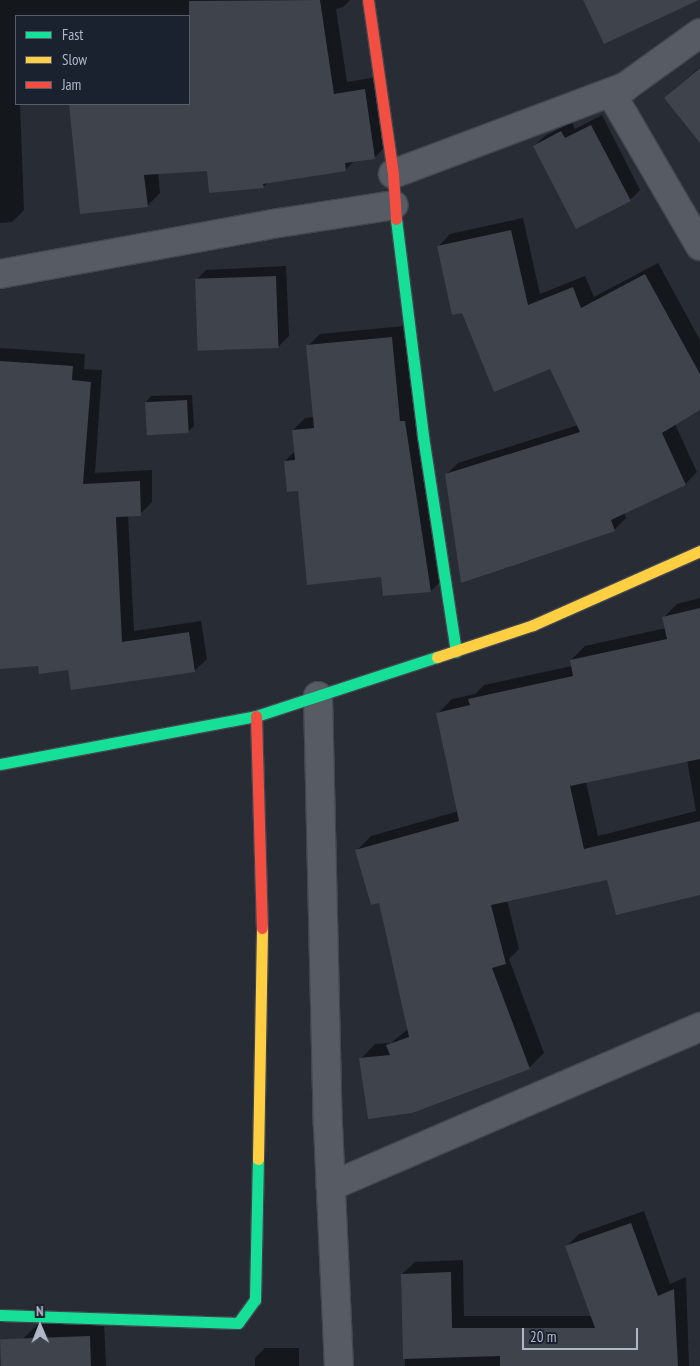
<!DOCTYPE html>
<style>
body{margin:0}
#map{position:relative;width:700px;height:1366px;overflow:hidden;background:#272c35;font-family:"PT Sans Narrow",sans-serif}
div>[style]{position:absolute}
[style*='--x']{left:calc(var(--x)*1px);top:calc(var(--y)*1px);width:calc(var(--w)*1px);rotate:calc(var(--a)*1deg)}
.shadow>*{inset:0;background:#0007}
.building>*{inset:0;background:#3f434b;transform-origin:0 0}
.roads{filter:drop-shadow(1px 0 #43474e) drop-shadow(-1px 0 #43474e) drop-shadow(0 1px #43474e) drop-shadow(0 -1px #43474e)}
.street>*{height:28px;margin:-14px;padding:0 14px;transform-origin:14px;border-radius:14px;background:#575b64}
.fast>*{height:11px;margin:-5.5px;padding:0 5.5px;transform-origin:5.5px;border-radius:5.5px;background:#16e098}
.slow>*{height:11px;margin:-5.5px;padding:0 5.5px;transform-origin:5.5px;border-radius:5.5px;background:#ffcf43}
.jam>*{height:11px;margin:-5.5px;padding:0 5.5px;transform-origin:5.5px;border-radius:5.5px;background:#f24e42}
span{translate:-50% -50%;white-space:nowrap;text-align:center;line-height:1.15;-webkit-text-stroke:4px #1a2230;paint-order:stroke}
.legend{position:absolute;left:15px;top:15px;width:175px;height:90px;box-sizing:border-box;background:#1a2230;border:1px solid #565e6d;margin:0;padding:6px 9px;list-style:none;font-size:15px;color:#b0b7c8}
.legend li{display:flex;align-items:center;gap:10px;height:25px}
.legend b{width:25px;border:1px solid #565e6d}
.north{position:absolute;left:15px;top:1301px;width:50px;height:50px;-webkit-text-stroke:4px #1a2230;paint-order:stroke;rotate:359deg;font-size:14px;font-weight:700;line-height:20px;text-align:center;color:#b0b7c8}
.north::after{content:'';display:block;margin:auto;width:18px;height:22px;background:#b0b7c8;clip-path:polygon(50% 0,100% 100%,50% 72%,0 100%)}
.scale{position:absolute;left:522px;top:1328px;width:116px;height:22px;box-sizing:border-box;border:2px solid #b0b7c8;border-top:0;padding-left:6px;font-size:15px;line-height:18px;white-space:nowrap;color:#b0b7c8;-webkit-text-stroke:4px #1a2230;paint-order:stroke}
</style>
<div id="map">
<div class="shadow">
<i style="clip-path:polygon(0 0,350px 0,343px 7px,336px 9px,347px 82px,377px 77px,387px 145px,374px 158px,355px 160px,345px 170px,269px 182px,263px 187px,208px 169px,158px 173px,160px 193px,147px 206px,81px 213px,70px 104px,189px 104px,189px 16px,16px 16px,16px 104px,20px 104px,24px 210px,12px 222px,0 223px)"></i>
<i style="clip-path:polygon(700px 67px,700px 141px,665px 98px)"></i>
<i style="clip-path:polygon(602px 115px,640px 190px,630px 200px,534px 146px,545px 136px,572px 122px,575px 129px)"></i>
<i style="clip-path:polygon(523px 218px,540px 294px,585px 276px,594px 297px,658px 263px,700px 340px,700px 409px,675px 424px,697px 472px,685px 484px,624px 512px,626px 518px,614px 530px,446px 475px,458px 463px,578px 425px,551px 368px,438px 247px,450px 234px)"></i>
<i style="clip-path:polygon(286px 266px,289px 336px,279px 346px,196px 280px,206px 270px)"></i>
<i style="clip-path:polygon(404px 326px,443px 579px,431px 591px,382px 576px,299px 490px,285px 461px,295px 451px,293px 430px,305px 418px,314px 417px,308px 346px,320px 334px)"></i>
<i style="clip-path:polygon(0 348px,85px 354px,84px 369px,102px 370px,95px 473px,152px 470px,152px 502px,140px 514px,128px 515px,134px 631px,201px 621px,207px 659px,194px 671px,39px 665px,0 668px)"></i>
<i style="clip-path:polygon(192px 395px,194px 426px,188px 432px,146px 402px,151px 396px)"></i>
<i style="clip-path:polygon(evenodd,700px 598px,700px 893px,608px 878px,507px 900px,519px 949px,509px 959px,544px 1053px,529px 1068px,361px 1059px,375px 1044px,391px 1043px,408px 1029px,380px 901px,356px 851px,371px 836px,459px 811px,438px 713px,452px 699px,475px 694px,484px 685px,572px 666px,571px 660px,585px 646px,666px 628px,663px 618px,677px 604px,700px 598px,687px 760px,696px 811px,598px 836px,586px 782px,687px 760px)"></i>
<i style="clip-path:polygon(644px 1211px,670px 1284px,686px 1277px,689px 1366px,405px 1366px,402px 1274px,415px 1262px,463px 1260px,464px 1316px,592px 1316px,567px 1246px,579px 1234px)"></i>
<i style="clip-path:polygon(104px 1322px,106px 1366px,14px 1366px,23px 1339px,38px 1324px)"></i>
<i style="clip-path:polygon(265px 1348px,299px 1348px,299px 1366px,255px 1366px,255px 1358px)"></i>
</div>
<div class="building">
<i style="clip-path:polygon(320px 0,334px 94px,365px 89px,375px 159px,345px 163px,346px 171px,263px 184px,264px 188px,209px 193px,207px 171px,144px 175px,148px 207px,80px 214px,69px 104px,189px 104px,189px 1px)"></i>
<i style="clip-path:polygon(583px 0,699px 0,604px 44px)"></i>
<i style="clip-path:polygon(700px 68px,700px 143px,664px 98px)"></i>
<i style="clip-path:polygon(591px 125px,631px 201px,576px 229px,533px 146px,561px 131px,565px 138px)"></i>
<i style="clip-path:polygon(511px 230px,528px 305px,573px 287px,581px 308px,645px 274px,700px 374px,700px 410px,662px 433px,686px 485px,611px 520px,615px 531px,461px 583px,445px 474px,580px 432px,550px 369px,494px 392px,462px 313px,452px 315px,437px 246px)"></i>
<i style="left:276px;top:276px;width:72px;height:81px;rotate:88deg"></i>
<i style="clip-path:polygon(392px 337px,400px 421px,405px 421px,431px 592px,383px 596px,381px 577px,307px 585px,298px 491px,287px 492px,284px 461px,295px 460px,292px 430px,314px 428px,306px 345px)"></i>
<i style="clip-path:polygon(0 361px,73px 366px,72px 380px,91px 382px,83px 484px,140px 481px,141px 516px,116px 517px,122px 642px,189px 632px,195px 672px,71px 690px,68px 670px,39px 674px,38px 666px,0 669px)"></i>
<i style="left:187px;top:400px;width:33px;height:42px;rotate:87deg"></i>
<i style="clip-path:polygon(700px 608px,700px 759px,570px 786px,584px 849px,700px 821px,700px 895px,616px 915px,607px 880px,491px 905px,506px 964px,492px 968px,530px 1069px,412px 1113px,368px 1119px,359px 1058px,390px 1055px,386px 1045px,409px 1037px,379px 903px,371px 905px,355px 850px,459px 821px,436px 713px,470px 705px,468px 699px,573px 676px,570px 660px,667px 639px,662px 617px)"></i>
<i style="clip-path:polygon(631px 1223px,658px 1296px,674px 1289px,678px 1366px,500px 1366px,500px 1356px,403px 1359px,401px 1274px,451px 1272px,452px 1328px,595px 1328px,565px 1246px)"></i>
<i style="left:90px;top:1336px;width:30px;height:90px;rotate:88deg"></i>
</div>
<div class="roads">
<div class="street">
<i style="--x:611;--y:93;--w:177;--a:59.8"></i>
<i style="--x:393;--y:174;--w:248;--a:-20.6"></i>
<i style="--x:625;--y:87;--w:92;--a:-35.8"></i>
<i style="--x:0;--y:274;--w:284;--a:-10.4"></i>
<i style="--x:279;--y:223;--w:116;--a:-8.9"></i>
<i style="--x:318;--y:696;--w:429;--a:88.7"></i>
<i style="--x:328;--y:1125;--w:241;--a:87.4"></i>
<i style="--x:331;--y:1186;--w:402;--a:-23.3"></i>
</div>
<div class="fast">
<i style="--x:396;--y:219;--w:219;--a:82.9"></i>
<i style="--x:423;--y:436;--w:218;--a:81.3"></i>
<i style="--x:0;--y:764;--w:260;--a:-10.6"></i>
<i style="--x:256;--y:716;--w:190;--a:-18.1"></i>
<i style="--x:0;--y:1315;--w:238;--a:1.9"></i>
<i style="--x:238;--y:1323;--w:29;--a:-54"></i>
<i style="--x:255;--y:1300;--w:141;--a:-88.8"></i>
</div>
<div class="slow">
<i style="--x:437;--y:657;--w:101;--a:-18.4"></i>
<i style="--x:533;--y:625;--w:183;--a:-23.9"></i>
<i style="--x:258;--y:1159;--w:231;--a:-89"></i>
</div>
<div class="jam">
<i style="--x:368;--y:0;--w:176;--a:81.8"></i>
<i style="--x:393;--y:174;--w:45;--a:86.2"></i>
<i style="--x:256;--y:716;--w:212;--a:88.4"></i>
</div>
</div>
<ul class="legend">
<li><b style="height:6px;background:#16e098"></b>Fast</li>
<li><b style="height:6px;background:#ffcf43"></b>Slow</li>
<li><b style="height:6px;background:#f24e42"></b>Jam</li>
</ul>
<div class="north">N</div>
<div class="scale">20 m</div>
</div>
